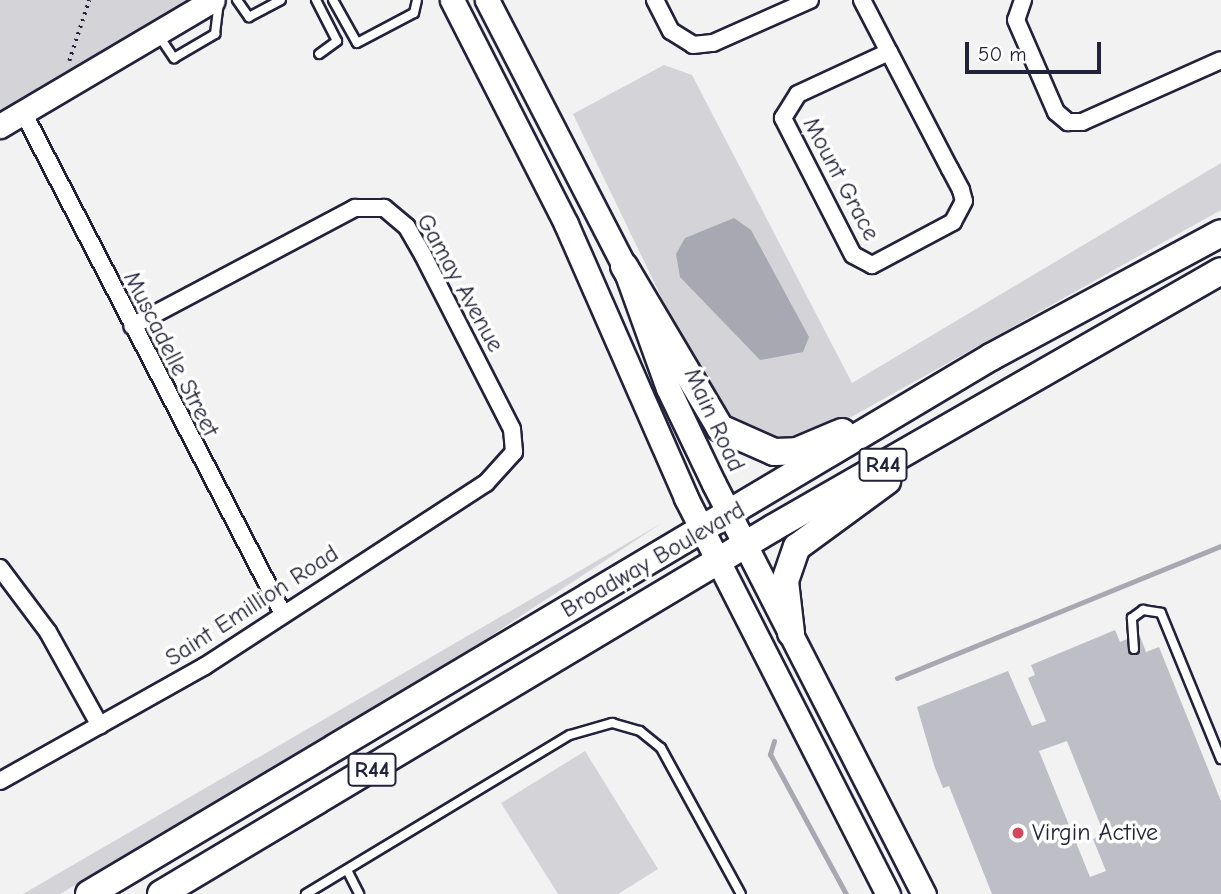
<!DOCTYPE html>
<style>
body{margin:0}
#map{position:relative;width:1221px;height:894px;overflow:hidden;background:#f2f2f3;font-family:"Comic Neue",sans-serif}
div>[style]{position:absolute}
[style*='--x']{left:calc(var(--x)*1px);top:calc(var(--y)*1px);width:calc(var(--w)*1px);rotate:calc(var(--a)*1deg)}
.green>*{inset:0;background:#d3d3d8}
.water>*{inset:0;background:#a8a8b2}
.stream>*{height:5px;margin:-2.5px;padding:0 2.5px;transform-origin:2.5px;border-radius:2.5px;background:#a8a8b2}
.building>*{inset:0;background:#bebec6}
.path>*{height:3.5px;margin-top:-1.75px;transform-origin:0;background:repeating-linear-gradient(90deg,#22223b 0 2px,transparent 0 7px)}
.roads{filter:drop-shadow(2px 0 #22223b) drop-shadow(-2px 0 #22223b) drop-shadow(0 2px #22223b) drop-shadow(0 -2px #22223b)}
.lane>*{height:8px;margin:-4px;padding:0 4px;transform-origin:4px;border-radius:4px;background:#fff}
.street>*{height:16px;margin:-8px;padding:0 8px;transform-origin:8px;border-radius:8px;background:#fff}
.secondary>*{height:23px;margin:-11.5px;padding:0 11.5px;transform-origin:11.5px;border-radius:11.5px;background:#fff}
.primary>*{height:26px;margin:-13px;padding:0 13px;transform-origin:13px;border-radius:13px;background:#fff}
.dots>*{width:19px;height:19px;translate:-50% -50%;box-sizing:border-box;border:4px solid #fff;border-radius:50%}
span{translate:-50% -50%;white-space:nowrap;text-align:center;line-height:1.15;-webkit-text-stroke:7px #fff;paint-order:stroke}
.shield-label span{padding:2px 5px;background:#fff;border:2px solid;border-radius:5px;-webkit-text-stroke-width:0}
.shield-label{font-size:23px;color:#22223b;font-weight:700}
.street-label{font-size:24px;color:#22223b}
.poi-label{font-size:24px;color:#22223b}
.left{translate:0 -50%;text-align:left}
.scale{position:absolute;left:965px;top:42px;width:136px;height:32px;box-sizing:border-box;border:4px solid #22223b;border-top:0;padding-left:9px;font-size:21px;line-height:24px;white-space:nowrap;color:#22223b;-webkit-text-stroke:5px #fff;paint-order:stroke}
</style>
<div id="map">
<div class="green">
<i style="clip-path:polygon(0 0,210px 0,0 116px)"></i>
<i style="clip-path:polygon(664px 65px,692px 75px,852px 383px,1221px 163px,1221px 210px,837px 425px,789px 441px,753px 436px,707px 392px,573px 114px)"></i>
<i style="clip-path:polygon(662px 523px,471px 649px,60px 894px,23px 894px)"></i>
<i style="clip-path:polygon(585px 751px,658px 869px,618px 894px,558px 894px,501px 803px)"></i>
</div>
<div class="water">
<i style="clip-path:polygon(734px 218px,751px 230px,809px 337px,803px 352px,760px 360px,680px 277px,676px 254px,685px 238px)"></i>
</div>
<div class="stream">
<i style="--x:897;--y:678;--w:350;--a:-22.2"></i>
<i style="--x:774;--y:741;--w:14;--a:107"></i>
<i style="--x:770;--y:754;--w:159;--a:61.5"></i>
</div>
<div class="building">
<i style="clip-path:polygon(evenodd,1115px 630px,1120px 642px,1139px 634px,1146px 652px,1159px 647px,1221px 801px,1221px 894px,992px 894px,949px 786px,943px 788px,934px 765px,917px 707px,1008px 671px,1032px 726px,1046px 721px,1028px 678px,1035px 675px,1031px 665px,1115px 630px,1067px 741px,1104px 834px,1093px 839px,1106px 871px,1090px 877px,1039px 751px,1067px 741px)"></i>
</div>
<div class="path">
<i style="--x:69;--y:61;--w:64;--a:-71.8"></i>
</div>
<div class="roads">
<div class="lane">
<i style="--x:237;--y:0;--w:21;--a:55"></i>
<i style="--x:249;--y:17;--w:36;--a:-28"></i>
<i style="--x:316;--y:0;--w:46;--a:62.9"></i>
<i style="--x:337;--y:41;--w:22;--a:144"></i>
<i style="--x:333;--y:0;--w:49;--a:60.8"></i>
<i style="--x:357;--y:43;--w:64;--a:-27.8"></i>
<i style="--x:414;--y:13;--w:13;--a:-77"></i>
<i style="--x:159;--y:36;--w:27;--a:56"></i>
<i style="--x:174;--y:58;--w:48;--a:-30.3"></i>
<i style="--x:215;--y:34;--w:34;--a:-83"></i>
<i style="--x:1134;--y:649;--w:31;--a:-94"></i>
<i style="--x:1132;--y:618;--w:14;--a:-36"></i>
<i style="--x:1143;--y:610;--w:18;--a:9"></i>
<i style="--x:1161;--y:613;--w:158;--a:67.7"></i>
<i style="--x:347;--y:870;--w:27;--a:63"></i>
<i style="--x:306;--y:894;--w:308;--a:-31.1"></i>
<i style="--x:570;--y:735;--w:44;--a:-15.9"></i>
<i style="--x:612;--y:723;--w:29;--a:16"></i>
<i style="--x:640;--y:731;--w:27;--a:39"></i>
<i style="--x:661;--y:748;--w:166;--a:61.3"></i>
</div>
<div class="street">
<i style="--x:655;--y:0;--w:35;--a:63"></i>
<i style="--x:671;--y:31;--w:26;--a:32"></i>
<i style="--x:693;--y:45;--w:20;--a:-6"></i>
<i style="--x:713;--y:43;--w:106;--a:-23.9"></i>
<i style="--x:862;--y:0;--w:59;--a:62.6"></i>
<i style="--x:889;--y:52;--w:132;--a:62.5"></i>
<i style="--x:950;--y:169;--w:24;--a:62"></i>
<i style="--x:961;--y:190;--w:11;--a:75"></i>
<i style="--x:964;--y:201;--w:24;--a:118"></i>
<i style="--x:953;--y:222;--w:92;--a:152"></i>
<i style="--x:872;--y:265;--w:21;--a:-152"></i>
<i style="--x:853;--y:255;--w:154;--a:-117.1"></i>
<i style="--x:783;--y:118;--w:28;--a:-58"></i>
<i style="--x:798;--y:94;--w:100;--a:-24.8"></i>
<i style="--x:1023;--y:0;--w:21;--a:109"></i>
<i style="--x:1016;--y:20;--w:100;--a:66.5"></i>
<i style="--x:1056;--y:112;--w:16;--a:40"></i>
<i style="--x:1068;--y:122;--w:14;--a:0"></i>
<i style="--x:1082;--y:122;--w:152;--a:-24"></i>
<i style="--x:23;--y:112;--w:565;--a:62.62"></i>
<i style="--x:0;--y:568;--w:80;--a:53.1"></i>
<i style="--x:48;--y:632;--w:107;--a:61"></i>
<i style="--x:0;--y:781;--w:235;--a:-29.3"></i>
<i style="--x:205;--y:666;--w:335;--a:-33.1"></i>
<i style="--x:486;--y:483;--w:42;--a:-47.9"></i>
<i style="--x:514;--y:452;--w:23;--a:-95"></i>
<i style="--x:512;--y:429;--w:195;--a:-117.1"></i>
<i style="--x:423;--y:255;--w:32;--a:-120"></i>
<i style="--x:407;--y:227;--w:30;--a:-140"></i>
<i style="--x:384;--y:208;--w:29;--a:180"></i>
<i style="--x:355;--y:208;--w:252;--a:152.1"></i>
</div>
<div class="secondary">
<i style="--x:452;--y:0;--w:251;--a:63"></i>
<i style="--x:566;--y:224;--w:299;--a:66.3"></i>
<i style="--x:686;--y:498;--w:445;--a:63"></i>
<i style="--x:487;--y:0;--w:299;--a:62.7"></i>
<i style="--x:624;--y:266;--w:130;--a:70.2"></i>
<i style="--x:668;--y:388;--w:106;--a:64.4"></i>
<i style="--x:714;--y:484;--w:461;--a:62.9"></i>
<i style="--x:0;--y:126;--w:247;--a:-30.6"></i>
</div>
<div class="primary">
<i style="--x:624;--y:266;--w:188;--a:59.3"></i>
<i style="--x:720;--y:428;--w:59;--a:24"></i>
<i style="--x:774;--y:452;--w:23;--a:-2"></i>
<i style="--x:797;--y:451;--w:49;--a:-22.9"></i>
<i style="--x:791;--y:633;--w:52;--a:-96.6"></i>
<i style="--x:785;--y:581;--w:36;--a:-71"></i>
<i style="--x:797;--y:547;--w:112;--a:-36.3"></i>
<i style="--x:89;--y:894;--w:1050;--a:-30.77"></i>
<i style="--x:991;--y:357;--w:261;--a:-28.3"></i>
<i style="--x:161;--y:894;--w:713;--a:-30.88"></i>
<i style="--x:773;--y:528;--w:516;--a:-29.84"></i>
</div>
</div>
<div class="dots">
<i style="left:1018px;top:833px;background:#d1495b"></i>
</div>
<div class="shield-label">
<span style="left:883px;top:465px">R44</span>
<span style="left:372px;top:770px">R44</span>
</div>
<div class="street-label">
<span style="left:841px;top:179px;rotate:62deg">Mount Grace</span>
<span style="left:460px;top:283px;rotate:61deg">Gamay Avenue</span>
<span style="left:171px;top:354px;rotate:63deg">Muscadelle Street</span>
<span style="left:714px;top:420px;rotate:65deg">Main Road</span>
<span style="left:653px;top:560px;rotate:-30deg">Broadway Boulevard</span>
<span style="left:252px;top:606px;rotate:-33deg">Saint Emillion Road</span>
</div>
<div class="poi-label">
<span class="left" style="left:1032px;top:833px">Virgin Active</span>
</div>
<div class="scale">50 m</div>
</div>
